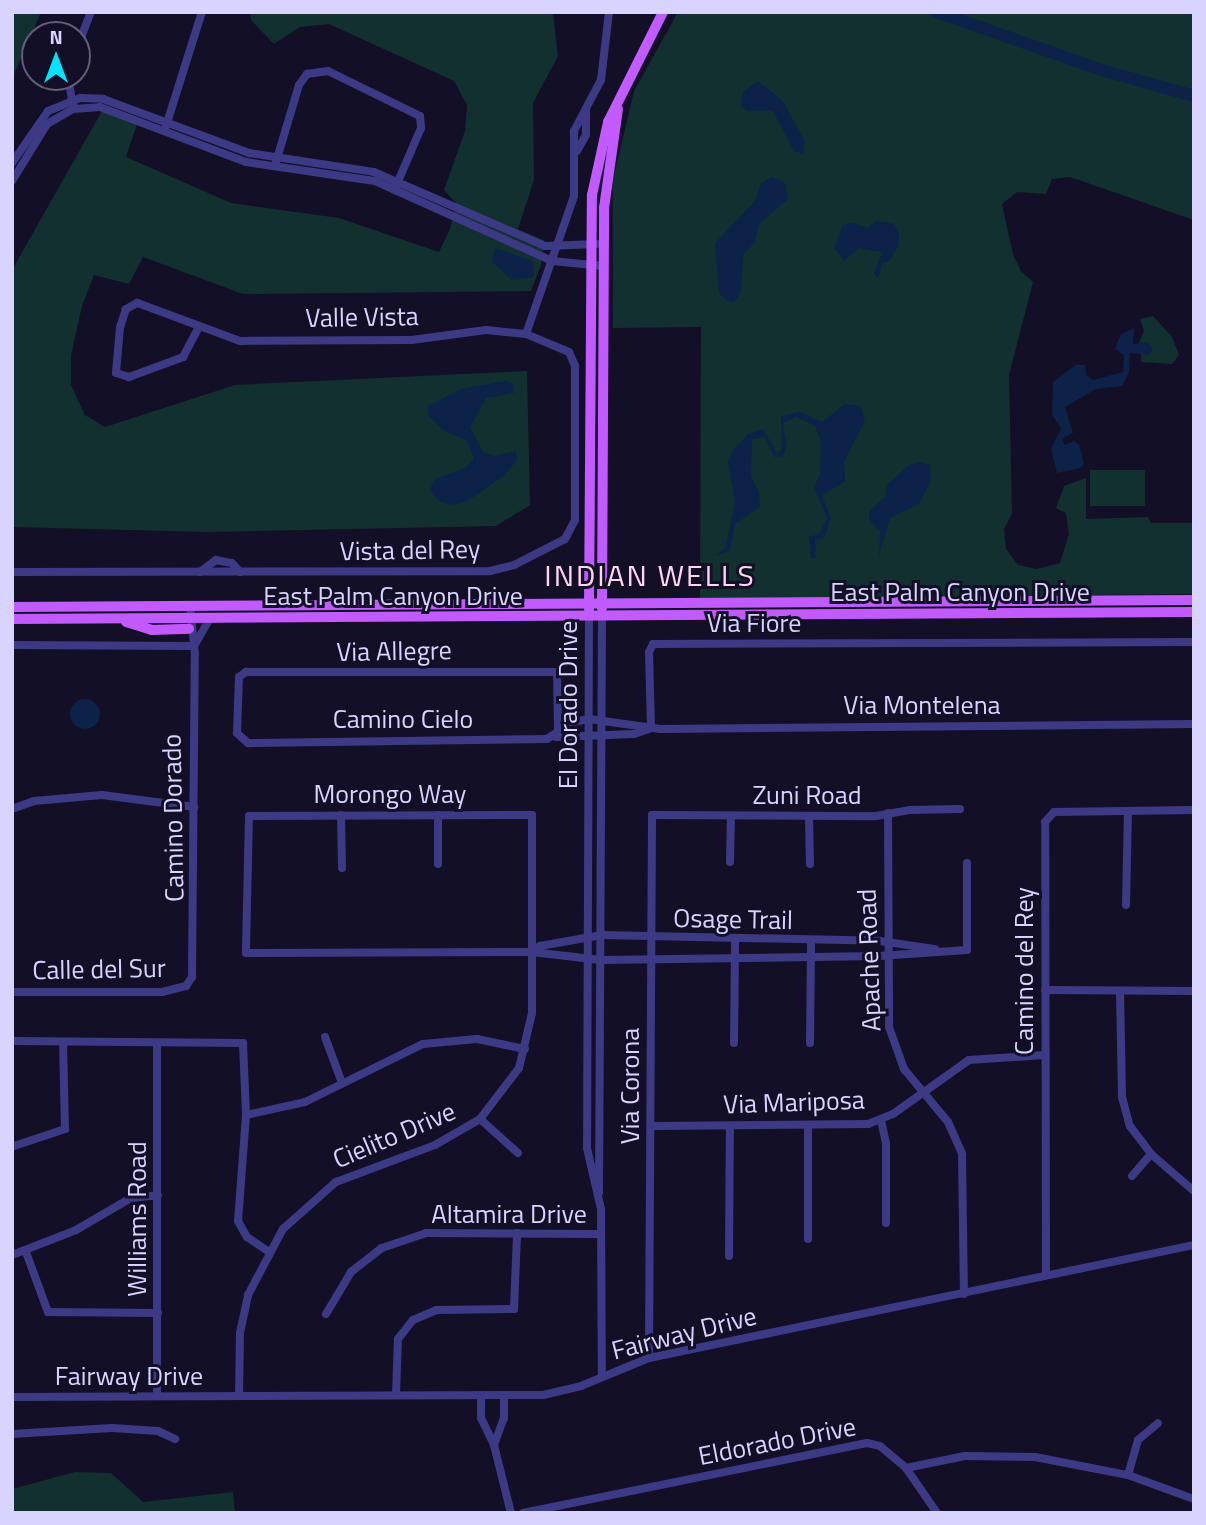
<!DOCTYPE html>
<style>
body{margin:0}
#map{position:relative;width:1206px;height:1525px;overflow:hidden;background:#130f26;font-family:"Titillium Web",sans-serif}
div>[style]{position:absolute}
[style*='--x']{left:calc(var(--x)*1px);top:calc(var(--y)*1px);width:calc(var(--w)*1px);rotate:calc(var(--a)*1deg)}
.green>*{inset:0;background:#12302f;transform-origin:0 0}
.water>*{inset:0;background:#0c2248}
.round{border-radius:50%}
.river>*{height:12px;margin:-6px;padding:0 6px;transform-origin:6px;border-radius:6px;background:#0c2248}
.minor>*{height:8px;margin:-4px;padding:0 4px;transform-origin:4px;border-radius:4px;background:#3d3a85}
.major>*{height:10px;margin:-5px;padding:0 5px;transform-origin:5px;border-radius:5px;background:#c25bff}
span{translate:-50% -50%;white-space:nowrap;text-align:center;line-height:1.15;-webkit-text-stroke:6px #130f26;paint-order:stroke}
.street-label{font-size:26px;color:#d9d4ff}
.quarter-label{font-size:30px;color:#ffd6f0;letter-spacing:2px}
.frame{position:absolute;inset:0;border:14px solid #d9d4ff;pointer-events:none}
.north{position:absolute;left:21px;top:21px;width:70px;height:70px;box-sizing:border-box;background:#130f26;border:2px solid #625e7d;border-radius:50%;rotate:0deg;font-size:19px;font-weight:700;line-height:28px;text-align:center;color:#d9d4ff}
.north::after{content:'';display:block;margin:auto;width:24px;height:32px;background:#00e5ff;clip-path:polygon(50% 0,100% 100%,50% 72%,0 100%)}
</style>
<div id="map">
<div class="green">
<i style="clip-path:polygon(12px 12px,41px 12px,12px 79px)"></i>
<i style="clip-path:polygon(250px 12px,553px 12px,558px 56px,533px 103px,534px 180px,518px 229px,544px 240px,541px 265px,531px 291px,243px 294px,143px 257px,129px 284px,94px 275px,82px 306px,71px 355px,71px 385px,85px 415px,105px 427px,235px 385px,527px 371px,530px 505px,496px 526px,209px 532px,12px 527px,12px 270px,102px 111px,137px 124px,126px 157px,231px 203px,339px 218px,439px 252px,450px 229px,456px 203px,444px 190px,465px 131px,467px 105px,454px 81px,329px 24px,300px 27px,274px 44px,251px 20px)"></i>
<i style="clip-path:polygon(678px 12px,1194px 12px,1194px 220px,1070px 177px,1052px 179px,1046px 194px,1017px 192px,1002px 204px,1013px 254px,1021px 271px,1033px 282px,1009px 375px,1012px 514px,1004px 529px,1006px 549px,1018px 565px,1036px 569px,1060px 563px,1069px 534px,1066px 513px,1056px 508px,1064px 486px,1086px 478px,1086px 519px,1148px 517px,1151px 523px,1194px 523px,1194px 594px,700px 599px,701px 327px,613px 328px,613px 180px,634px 91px)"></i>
<i style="clip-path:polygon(1153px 316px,1172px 337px,1179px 355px,1172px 364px,1141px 362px,1141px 352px,1145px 353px,1145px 346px,1138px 345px,1144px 331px,1140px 319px)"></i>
<i style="left:1145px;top:470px;width:36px;height:55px;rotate:90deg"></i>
<i style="clip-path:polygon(75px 1472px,111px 1473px,143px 1502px,233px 1492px,235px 1513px,12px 1513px,12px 1489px)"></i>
</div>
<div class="water">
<i style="clip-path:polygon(758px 81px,782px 100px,805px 141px,803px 154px,794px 151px,773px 111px,748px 111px,741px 106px,743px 92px)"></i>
<i style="clip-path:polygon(772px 177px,785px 183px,788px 199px,759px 224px,755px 242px,743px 255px,741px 293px,734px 302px,727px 301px,719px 293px,715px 243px,755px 201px,761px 183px)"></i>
<i style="clip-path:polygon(876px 221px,894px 224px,899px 234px,899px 245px,889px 261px,883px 263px,878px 278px,874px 274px,882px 252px,859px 248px,844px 261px,834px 247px,843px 225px,854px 223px,868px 228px)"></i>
<i style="clip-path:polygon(495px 248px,533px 261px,534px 277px,512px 280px,492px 262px)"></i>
<i style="clip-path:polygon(1134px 328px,1133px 344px,1148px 342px,1153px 350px,1148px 355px,1130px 353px,1129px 372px,1122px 386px,1096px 389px,1065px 407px,1073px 433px,1062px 439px,1065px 445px,1074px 441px,1079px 445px,1084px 463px,1081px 468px,1057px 473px,1051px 449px,1061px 428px,1052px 415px,1053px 382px,1076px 365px,1085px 365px,1086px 375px,1093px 380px,1123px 372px,1124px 355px,1115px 349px,1117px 343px,1121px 334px)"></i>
<i style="clip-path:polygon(506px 381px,513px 384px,514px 393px,486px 398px,470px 427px,483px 452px,495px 456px,516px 451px,517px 460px,505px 475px,466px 502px,450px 505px,437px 500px,430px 489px,435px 479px,465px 468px,474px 459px,467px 441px,443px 430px,428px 415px,428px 406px,461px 389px)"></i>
<i style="clip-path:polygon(845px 404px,861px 406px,865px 421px,844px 462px,845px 481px,822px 496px,831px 518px,824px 538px,815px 540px,816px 559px,811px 558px,809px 537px,819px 534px,827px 518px,814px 488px,820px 474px,821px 442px,815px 426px,796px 417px,783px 423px,787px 446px,783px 456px,774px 457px,765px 437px,752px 439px,751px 476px,759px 492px,760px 507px,735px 524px,730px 551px,716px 556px,725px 548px,735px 502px,728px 462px,733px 450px,748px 434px,763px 429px,777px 453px,782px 449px,781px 416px,800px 412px,822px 422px)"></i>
<i style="clip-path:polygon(919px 462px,930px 465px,931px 481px,919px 504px,890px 518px,879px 556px,880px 532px,869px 519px,869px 511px,886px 496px,887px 485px,909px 465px)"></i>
<i class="round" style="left:70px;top:699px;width:30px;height:30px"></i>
</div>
<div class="river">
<i style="--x:937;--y:12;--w:178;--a:19.4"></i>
<i style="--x:1105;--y:71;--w:92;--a:15.7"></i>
</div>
<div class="minor">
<i style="--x:77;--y:48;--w:39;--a:-69"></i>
<i style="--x:68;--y:77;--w:28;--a:80"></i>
<i style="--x:166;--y:126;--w:120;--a:-72.5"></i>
<i style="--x:577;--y:151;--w:18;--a:-61"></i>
<i style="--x:586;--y:135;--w:26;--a:-90"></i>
<i style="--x:276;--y:162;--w:80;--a:-73.4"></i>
<i style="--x:299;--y:85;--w:14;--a:-54"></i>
<i style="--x:307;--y:74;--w:21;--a:-8"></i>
<i style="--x:328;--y:71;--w:102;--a:26.1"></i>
<i style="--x:420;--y:116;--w:12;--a:85"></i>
<i style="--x:421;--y:128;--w:63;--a:113.3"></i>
<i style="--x:12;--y:163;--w:63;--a:-55.3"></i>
<i style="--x:48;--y:111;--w:35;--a:-22"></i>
<i style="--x:80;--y:98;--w:23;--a:2"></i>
<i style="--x:103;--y:99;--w:156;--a:20.3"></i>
<i style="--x:249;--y:153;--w:126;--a:8.6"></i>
<i style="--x:374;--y:172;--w:186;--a:23.4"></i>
<i style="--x:545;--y:246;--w:52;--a:-2.2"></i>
<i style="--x:12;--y:181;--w:67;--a:-58.4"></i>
<i style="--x:47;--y:124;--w:30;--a:-30"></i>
<i style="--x:73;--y:109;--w:27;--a:-4"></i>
<i style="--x:100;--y:107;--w:156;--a:20.6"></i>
<i style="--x:246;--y:162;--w:130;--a:8.4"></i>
<i style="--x:375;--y:181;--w:194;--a:24.3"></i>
<i style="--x:552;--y:261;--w:51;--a:5.6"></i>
<i style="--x:526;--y:334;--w:146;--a:-70.8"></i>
<i style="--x:574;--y:196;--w:65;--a:-90"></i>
<i style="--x:574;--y:131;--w:58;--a:-62.1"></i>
<i style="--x:601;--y:80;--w:68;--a:-83.3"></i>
<i style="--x:12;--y:572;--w:478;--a:-0.1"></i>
<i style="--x:490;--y:571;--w:25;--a:-14"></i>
<i style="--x:514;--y:565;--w:57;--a:-27"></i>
<i style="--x:565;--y:539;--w:21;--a:-62"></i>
<i style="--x:575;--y:520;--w:154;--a:-90"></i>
<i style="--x:575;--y:366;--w:15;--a:-113"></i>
<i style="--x:569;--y:352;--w:47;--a:-157.3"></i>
<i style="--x:526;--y:334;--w:40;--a:-174.3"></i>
<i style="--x:486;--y:330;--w:75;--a:172.3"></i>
<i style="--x:412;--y:340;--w:172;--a:179.7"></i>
<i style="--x:240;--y:341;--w:110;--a:-159.7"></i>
<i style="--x:137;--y:303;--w:13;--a:151"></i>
<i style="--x:126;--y:309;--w:19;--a:108"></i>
<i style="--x:120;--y:327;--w:46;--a:95"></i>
<i style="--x:116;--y:373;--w:14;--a:17"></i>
<i style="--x:129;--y:377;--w:58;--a:-20.3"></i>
<i style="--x:183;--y:357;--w:34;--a:-62"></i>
<i style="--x:200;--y:572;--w:20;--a:-37"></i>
<i style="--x:216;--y:560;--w:16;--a:11"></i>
<i style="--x:232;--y:563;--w:12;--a:48"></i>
<i style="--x:589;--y:615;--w:533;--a:90.21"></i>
<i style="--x:587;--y:1148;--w:63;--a:77.1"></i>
<i style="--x:601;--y:1209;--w:167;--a:89.7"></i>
<i style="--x:12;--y:645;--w:182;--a:0.3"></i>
<i style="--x:194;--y:646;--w:32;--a:-60"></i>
<i style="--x:246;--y:672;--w:311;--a:0"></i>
<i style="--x:557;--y:672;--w:60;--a:89"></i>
<i style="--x:558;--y:732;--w:13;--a:148"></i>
<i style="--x:547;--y:739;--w:299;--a:179.2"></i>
<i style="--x:248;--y:743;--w:15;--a:-138"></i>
<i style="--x:237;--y:733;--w:56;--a:-88"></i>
<i style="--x:239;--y:677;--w:9;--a:-36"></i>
<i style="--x:558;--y:725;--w:32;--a:-11"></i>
<i style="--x:589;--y:719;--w:72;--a:8"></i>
<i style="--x:660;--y:729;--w:534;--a:-0.54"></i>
<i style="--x:651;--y:728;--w:76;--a:-91.5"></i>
<i style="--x:649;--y:652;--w:9;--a:-63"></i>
<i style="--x:653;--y:644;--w:541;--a:-0.21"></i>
<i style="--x:556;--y:737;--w:78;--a:-2.2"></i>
<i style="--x:634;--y:734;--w:18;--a:-19"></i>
<i style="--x:12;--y:809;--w:23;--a:-20"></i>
<i style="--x:34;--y:801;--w:68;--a:-5"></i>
<i style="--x:102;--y:795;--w:93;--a:7.4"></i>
<i style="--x:888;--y:813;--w:214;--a:89.7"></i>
<i style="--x:889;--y:1027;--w:45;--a:70.3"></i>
<i style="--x:904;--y:1069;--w:69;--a:50.3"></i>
<i style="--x:948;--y:1122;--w:35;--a:66"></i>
<i style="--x:962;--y:1154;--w:140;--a:89.2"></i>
<i style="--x:341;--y:815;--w:53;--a:88.9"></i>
<i style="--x:438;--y:815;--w:49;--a:90"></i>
<i style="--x:809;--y:816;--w:48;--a:88.8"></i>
<i style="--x:730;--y:862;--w:46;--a:-88.8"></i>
<i style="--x:1126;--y:905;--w:93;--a:-88.8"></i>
<i style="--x:532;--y:952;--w:10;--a:-37"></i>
<i style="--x:540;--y:946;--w:63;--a:-10.1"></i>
<i style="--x:602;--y:935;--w:278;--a:1.2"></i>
<i style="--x:880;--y:941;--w:56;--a:8.3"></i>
<i style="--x:1045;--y:990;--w:149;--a:0.4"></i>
<i style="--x:1120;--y:991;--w:106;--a:88.9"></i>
<i style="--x:1122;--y:1097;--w:30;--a:75"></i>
<i style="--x:1130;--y:1126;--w:35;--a:53"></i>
<i style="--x:1151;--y:1154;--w:57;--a:40.7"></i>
<i style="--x:12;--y:992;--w:150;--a:0"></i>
<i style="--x:162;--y:992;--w:25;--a:-14"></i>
<i style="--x:186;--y:986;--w:11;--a:-56"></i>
<i style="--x:192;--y:977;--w:323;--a:-89.5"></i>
<i style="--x:195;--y:654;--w:48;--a:-95.9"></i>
<i style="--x:325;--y:1037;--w:49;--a:69.7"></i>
<i style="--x:12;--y:1041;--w:231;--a:0.5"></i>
<i style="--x:243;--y:1043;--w:72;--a:87.6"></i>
<i style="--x:246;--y:1115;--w:106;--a:94.3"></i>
<i style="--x:238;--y:1221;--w:18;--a:61"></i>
<i style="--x:247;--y:1237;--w:25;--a:34"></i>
<i style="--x:734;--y:1043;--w:103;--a:-89.4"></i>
<i style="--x:810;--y:1043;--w:102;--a:-89.4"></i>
<i style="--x:246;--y:1115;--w:60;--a:-12.4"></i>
<i style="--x:305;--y:1102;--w:131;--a:-26.2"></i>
<i style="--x:423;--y:1044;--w:54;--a:-5.3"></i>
<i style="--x:477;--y:1039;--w:49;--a:11.8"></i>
<i style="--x:480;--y:1119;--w:51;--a:41.8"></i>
<i style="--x:881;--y:1120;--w:24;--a:78"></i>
<i style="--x:886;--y:1143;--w:80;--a:90"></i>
<i style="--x:652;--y:1126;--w:216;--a:-0.5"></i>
<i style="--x:868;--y:1124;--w:27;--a:-22"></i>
<i style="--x:893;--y:1114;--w:93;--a:-35.4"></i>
<i style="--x:969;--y:1060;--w:75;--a:-3.8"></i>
<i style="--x:14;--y:1146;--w:54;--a:-18.4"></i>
<i style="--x:65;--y:1129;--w:86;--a:-91.3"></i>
<i style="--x:1132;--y:1176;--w:29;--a:-49"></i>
<i style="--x:599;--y:1193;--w:578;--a:-89.7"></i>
<i style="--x:808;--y:1239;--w:113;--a:-90"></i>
<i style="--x:26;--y:1252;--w:64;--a:69.9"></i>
<i style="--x:48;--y:1312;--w:110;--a:0.5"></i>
<i style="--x:12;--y:1255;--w:69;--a:-21.3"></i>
<i style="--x:76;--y:1230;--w:64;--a:-30.2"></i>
<i style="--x:131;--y:1198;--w:27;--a:-6"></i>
<i style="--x:729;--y:1256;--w:130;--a:-89.6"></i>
<i style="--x:1046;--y:1275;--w:453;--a:-90.1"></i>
<i style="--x:1045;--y:822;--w:13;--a:-48"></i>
<i style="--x:1054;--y:812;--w:140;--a:-0.8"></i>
<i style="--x:326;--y:1314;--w:49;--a:-59.2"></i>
<i style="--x:351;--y:1272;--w:39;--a:-38"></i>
<i style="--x:382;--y:1248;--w:46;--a:-18.8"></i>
<i style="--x:426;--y:1233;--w:175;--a:0.3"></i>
<i style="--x:649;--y:1358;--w:543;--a:-89.68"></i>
<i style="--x:652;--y:815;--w:224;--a:0.3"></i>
<i style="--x:876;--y:816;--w:35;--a:-10"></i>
<i style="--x:910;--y:810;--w:50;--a:-1.1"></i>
<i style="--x:396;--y:1395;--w:56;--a:-88"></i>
<i style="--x:398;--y:1339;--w:24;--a:-52"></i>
<i style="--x:413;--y:1320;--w:25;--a:-23"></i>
<i style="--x:436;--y:1310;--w:78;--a:-0.7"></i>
<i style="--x:514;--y:1309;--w:76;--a:-87.7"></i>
<i style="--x:157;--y:1396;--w:353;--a:-90"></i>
<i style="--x:239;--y:1396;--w:63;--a:-89.1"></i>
<i style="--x:240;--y:1333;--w:39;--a:-78"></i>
<i style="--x:248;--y:1295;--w:75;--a:-62.1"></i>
<i style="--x:283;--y:1229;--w:71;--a:-41.6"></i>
<i style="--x:336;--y:1182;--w:106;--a:-20.5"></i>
<i style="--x:435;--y:1145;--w:52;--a:-30"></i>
<i style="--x:480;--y:1119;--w:64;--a:-52.6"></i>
<i style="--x:519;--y:1068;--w:57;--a:-76.7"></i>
<i style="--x:532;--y:1013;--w:198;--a:-90"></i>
<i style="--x:532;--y:815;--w:283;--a:179.8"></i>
<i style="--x:249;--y:816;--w:137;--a:91.3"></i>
<i style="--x:246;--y:953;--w:286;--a:-0.2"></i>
<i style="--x:532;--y:952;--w:69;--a:6.6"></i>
<i style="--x:601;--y:960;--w:278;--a:-0.8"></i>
<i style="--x:879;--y:956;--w:88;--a:-3.9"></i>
<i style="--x:967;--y:950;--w:87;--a:-90"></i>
<i style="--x:481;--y:1396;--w:22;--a:90"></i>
<i style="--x:481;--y:1418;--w:30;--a:64"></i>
<i style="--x:494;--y:1445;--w:70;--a:76"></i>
<i style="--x:12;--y:1397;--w:531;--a:-0.22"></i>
<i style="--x:543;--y:1395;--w:39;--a:-13"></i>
<i style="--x:581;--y:1386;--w:74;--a:-22.4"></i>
<i style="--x:649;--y:1358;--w:557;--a:-11.71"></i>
<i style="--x:12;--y:1434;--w:100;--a:-3.4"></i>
<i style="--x:112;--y:1428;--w:46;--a:3.7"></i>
<i style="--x:158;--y:1431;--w:19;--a:25"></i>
<i style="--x:494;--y:1445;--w:29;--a:-70"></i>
<i style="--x:504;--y:1418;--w:22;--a:-90"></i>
<i style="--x:906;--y:1468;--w:55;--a:55.4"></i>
<i style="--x:1128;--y:1475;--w:36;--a:-74"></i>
<i style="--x:1138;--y:1440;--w:26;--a:-40"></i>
<i style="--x:523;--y:1513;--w:351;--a:-11.5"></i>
<i style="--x:867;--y:1443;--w:13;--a:13"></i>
<i style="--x:880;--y:1446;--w:34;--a:40"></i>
<i style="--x:906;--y:1468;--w:60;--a:-11.5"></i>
<i style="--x:965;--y:1456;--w:70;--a:0.8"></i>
<i style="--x:1035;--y:1457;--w:95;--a:11"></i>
<i style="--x:1128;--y:1475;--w:70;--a:20"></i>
</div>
<div class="major">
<i style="--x:12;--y:607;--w:1182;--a:-0.34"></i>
<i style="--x:602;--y:608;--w:400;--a:-89.7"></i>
<i style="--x:604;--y:208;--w:100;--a:-82"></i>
<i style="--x:589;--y:609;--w:414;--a:-89.6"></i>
<i style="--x:592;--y:195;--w:75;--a:-77.6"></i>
<i style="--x:608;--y:122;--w:123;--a:-63.4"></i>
<i style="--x:12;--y:619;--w:1182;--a:-0.34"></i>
<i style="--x:126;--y:622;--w:27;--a:17"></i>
<i style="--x:152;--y:630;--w:37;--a:-2"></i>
</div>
<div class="street-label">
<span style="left:362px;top:317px;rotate:-1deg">Valle Vista</span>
<span style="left:410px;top:550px;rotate:-1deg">Vista del Rey</span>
<span style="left:960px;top:592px">East Palm Canyon Drive</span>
<span style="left:393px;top:596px">East Palm Canyon Drive</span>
<span style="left:754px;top:623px">Via Fiore</span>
<span style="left:394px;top:651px;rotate:-1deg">Via Allegre</span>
<span style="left:568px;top:705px;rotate:-90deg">El Dorado Drive</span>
<span style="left:922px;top:705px">Via Montelena</span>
<span style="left:403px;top:719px">Camino Cielo</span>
<span style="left:390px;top:794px">Morongo Way</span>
<span style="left:807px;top:795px">Zuni Road</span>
<span style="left:173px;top:818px;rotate:-91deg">Camino Dorado</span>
<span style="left:733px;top:919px;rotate:1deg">Osage Trail</span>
<span style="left:869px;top:960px;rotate:-92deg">Apache Road</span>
<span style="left:99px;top:969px;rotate:-1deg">Calle del Sur</span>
<span style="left:1024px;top:971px;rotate:-90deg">Camino del Rey</span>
<span style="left:630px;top:1086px;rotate:-90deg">Via Corona</span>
<span style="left:794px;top:1102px;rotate:-2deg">Via Mariposa</span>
<span style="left:394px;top:1135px;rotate:-23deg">Cielito Drive</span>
<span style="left:509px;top:1214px">Altamira Drive</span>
<span style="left:137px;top:1219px;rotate:-90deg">Williams Road</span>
<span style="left:684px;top:1333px;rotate:-14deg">Fairway Drive</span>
<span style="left:129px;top:1376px">Fairway Drive</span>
<span style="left:777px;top:1441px;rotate:-11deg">Eldorado Drive</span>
</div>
<div class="quarter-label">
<span style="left:650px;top:575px">INDIAN WELLS</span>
</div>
<div class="frame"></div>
<div class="north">N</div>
</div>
